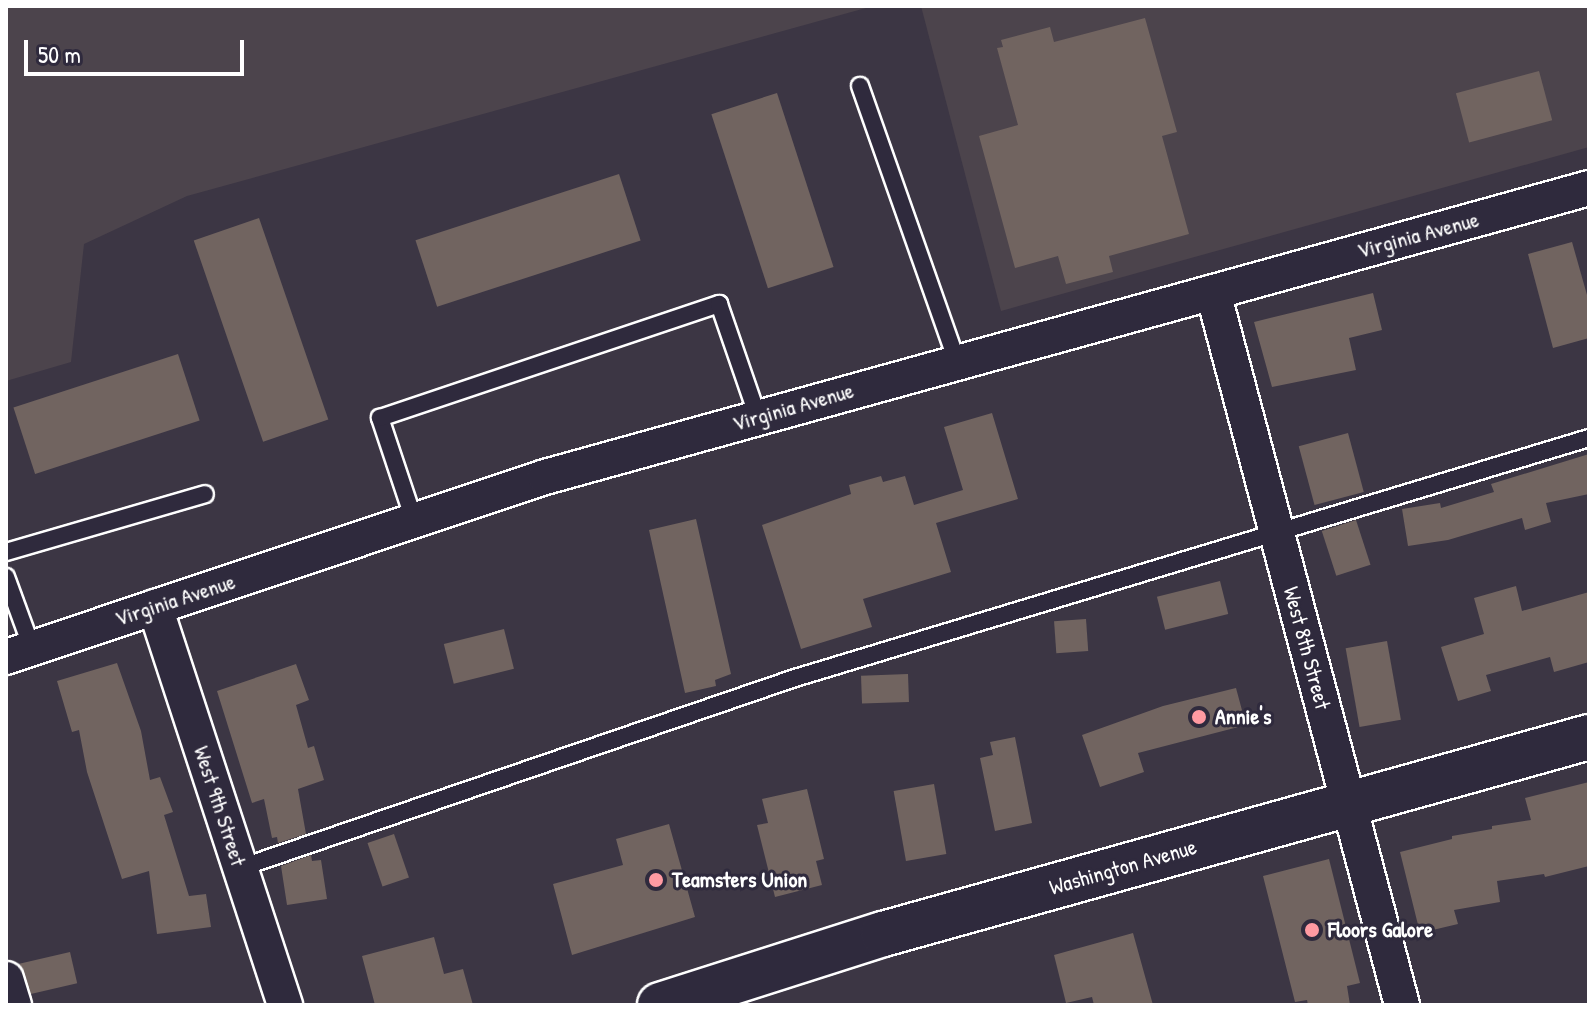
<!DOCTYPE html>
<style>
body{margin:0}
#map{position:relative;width:1595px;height:1011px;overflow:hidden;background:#3c3644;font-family:"Patrick Hand",sans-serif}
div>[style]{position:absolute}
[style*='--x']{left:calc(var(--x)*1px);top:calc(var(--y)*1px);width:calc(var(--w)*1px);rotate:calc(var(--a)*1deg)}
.built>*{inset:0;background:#4c444c}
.building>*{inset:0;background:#716460;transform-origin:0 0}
.roads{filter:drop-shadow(2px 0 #fff) drop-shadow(-2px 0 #fff) drop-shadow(0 2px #fff) drop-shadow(0 -2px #fff)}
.lane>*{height:16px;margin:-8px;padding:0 8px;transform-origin:8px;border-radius:8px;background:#2f2a3d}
.street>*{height:34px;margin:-17px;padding:0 17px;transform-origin:17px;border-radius:17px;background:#2f2a3d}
.primary>*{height:44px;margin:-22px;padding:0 22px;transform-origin:22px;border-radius:22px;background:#2f2a3d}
.dots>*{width:22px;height:22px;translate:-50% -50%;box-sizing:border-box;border:4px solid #2f2a3d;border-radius:50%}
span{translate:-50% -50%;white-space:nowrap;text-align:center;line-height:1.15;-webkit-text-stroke:6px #2f2a3d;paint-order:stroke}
.street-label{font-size:22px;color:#fff}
.poi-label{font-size:22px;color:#fff;font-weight:700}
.left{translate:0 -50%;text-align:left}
.frame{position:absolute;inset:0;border:8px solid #fff;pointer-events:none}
.scale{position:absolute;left:24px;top:40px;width:220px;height:36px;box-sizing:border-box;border:4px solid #fff;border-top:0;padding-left:10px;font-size:24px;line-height:28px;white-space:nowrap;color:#fff;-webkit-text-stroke:6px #2f2a3d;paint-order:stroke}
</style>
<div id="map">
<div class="built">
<i style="clip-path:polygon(6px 6px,873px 6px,187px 196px,84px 244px,71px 362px,6px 381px)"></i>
<i style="clip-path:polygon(921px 6px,1589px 6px,1589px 147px,1001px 311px)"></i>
</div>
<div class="building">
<i style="clip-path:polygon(1145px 18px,1177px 132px,1162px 136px,1189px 234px,1109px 256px,1113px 272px,1066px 284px,1058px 256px,1015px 268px,979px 136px,1018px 125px,997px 48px,1003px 47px,1001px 40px,1050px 27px,1054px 42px)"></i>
<i style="left:1539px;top:71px;width:51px;height:86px;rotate:75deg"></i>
<i style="left:777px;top:93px;width:183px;height:69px;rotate:72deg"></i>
<i style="left:619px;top:174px;width:70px;height:214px;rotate:72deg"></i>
<i style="left:259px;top:218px;width:213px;height:69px;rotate:71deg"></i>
<i style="clip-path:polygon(1572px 242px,1589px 302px,1589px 338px,1553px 348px,1528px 254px)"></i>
<i style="clip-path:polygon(1373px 293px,1382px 330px,1349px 338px,1356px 370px,1272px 387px,1254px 322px)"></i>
<i style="left:178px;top:354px;width:70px;height:173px;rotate:72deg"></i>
<i style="clip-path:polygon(992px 413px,1018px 499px,936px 523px,951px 572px,863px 599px,872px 627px,801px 649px,762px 525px,851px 494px,849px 485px,881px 476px,883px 482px,905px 476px,914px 505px,963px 490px,944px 427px)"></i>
<i style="left:1348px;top:433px;width:61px;height:51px;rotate:75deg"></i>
<i style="clip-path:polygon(1589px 454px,1589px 494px,1546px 503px,1551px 522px,1525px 530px,1522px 518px,1448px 540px,1408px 546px,1402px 509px,1440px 503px,1441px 508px,1494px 492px,1491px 484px)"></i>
<i style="clip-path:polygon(696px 519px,731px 674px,715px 680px,716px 686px,685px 693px,649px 530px)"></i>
<i style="left:1356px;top:520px;width:47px;height:36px;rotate:72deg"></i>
<i style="left:1220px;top:581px;width:34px;height:65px;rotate:76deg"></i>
<i style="clip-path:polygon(1516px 586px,1522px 611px,1589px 592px,1589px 662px,1554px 672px,1550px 657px,1486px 675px,1491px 691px,1458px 701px,1441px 647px,1484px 634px,1474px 598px)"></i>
<i style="left:1086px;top:619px;width:32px;height:32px;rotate:86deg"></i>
<i style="left:504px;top:629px;width:41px;height:62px;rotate:76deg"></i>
<i style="left:1387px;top:641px;width:80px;height:42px;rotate:80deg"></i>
<i style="clip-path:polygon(117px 663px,141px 731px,150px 780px,160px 777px,173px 812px,164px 815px,189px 896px,206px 894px,211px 927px,157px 934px,149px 871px,122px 879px,87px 772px,79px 730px,72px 732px,57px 681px)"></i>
<i style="clip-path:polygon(296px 664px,309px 700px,296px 705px,308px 748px,314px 746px,324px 780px,298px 789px,306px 834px,278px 843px,277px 837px,272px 838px,264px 799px,252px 803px,217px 691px)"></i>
<i style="left:908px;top:674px;width:28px;height:47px;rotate:88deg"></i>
<i style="clip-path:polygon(1236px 688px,1246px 725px,1138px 753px,1144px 772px,1100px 787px,1082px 735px,1163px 706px)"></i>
<i style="clip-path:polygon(1015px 737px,1032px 823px,995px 831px,980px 758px,993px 755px,990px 742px)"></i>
<i style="clip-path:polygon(1589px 782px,1589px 866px,1545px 877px,1544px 874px,1497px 881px,1500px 902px,1454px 910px,1458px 924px,1420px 933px,1400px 852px,1452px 839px,1452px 836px,1492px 829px,1492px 826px,1531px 820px,1525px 798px)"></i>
<i style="left:934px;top:784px;width:71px;height:41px;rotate:80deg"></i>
<i style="clip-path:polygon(807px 789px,824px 859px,816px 861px,822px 885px,775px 897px,757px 825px,768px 823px,762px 799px)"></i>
<i style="clip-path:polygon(669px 824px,695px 917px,572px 955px,553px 884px,623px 865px,616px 839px)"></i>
<i style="left:394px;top:834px;width:46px;height:28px;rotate:71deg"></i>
<i style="clip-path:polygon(311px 855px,312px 861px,321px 860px,327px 899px,287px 905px,281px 866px)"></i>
<i style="clip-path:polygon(1329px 859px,1360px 983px,1347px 986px,1350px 1005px,1308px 1005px,1307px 1000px,1295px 1002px,1263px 876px)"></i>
<i style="clip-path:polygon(1133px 933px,1153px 1005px,1094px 1005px,1092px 997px,1066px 1003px,1054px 955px)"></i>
<i style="clip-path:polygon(434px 937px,444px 974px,463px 969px,473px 1005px,375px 1005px,362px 956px)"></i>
<i style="left:70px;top:952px;width:32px;height:52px;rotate:77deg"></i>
</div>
<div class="roads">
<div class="lane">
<i style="--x:860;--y:86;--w:293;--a:70.6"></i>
<i style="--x:414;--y:520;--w:108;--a:-108.4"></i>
<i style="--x:380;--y:418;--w:358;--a:-18.6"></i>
<i style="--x:719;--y:304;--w:120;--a:71"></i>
<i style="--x:6;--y:552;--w:207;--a:-16.2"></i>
<i style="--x:6;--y:577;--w:76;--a:69.9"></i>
<i style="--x:240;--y:868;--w:587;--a:-18.9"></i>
<i style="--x:795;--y:678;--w:829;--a:-16.82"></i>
</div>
<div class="street">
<i style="--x:1213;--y:292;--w:738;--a:75.15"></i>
<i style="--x:155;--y:607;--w:419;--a:71.9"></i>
<i style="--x:6;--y:657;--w:568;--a:-18.47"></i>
<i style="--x:545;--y:477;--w:1083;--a:-15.47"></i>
<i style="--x:6;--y:979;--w:27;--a:73"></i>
</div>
<div class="primary">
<i style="--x:660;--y:1005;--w:234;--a:-17.7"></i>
<i style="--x:883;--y:934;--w:733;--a:-15.59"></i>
</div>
</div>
<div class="dots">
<i style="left:1199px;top:717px;background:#ff9aa2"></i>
<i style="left:656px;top:880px;background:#ff9aa2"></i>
<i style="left:1312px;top:930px;background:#ff9aa2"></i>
</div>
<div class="street-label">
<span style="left:1418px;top:235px;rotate:-15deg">Virginia Avenue</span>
<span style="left:793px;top:407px;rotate:-16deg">Virginia Avenue</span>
<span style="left:175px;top:600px;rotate:-18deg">Virginia Avenue</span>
<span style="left:1307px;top:648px;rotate:75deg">West 8th Street</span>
<span style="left:220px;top:806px;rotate:72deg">West 9th Street</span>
<span style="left:1123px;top:867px;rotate:-16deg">Washington Avenue</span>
</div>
<div class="poi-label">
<span class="left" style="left:1215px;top:717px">Annie's</span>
<span class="left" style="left:672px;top:880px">Teamsters Union</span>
<span class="left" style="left:1328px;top:930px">Floors Galore</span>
</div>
<div class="frame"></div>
<div class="scale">50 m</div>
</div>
